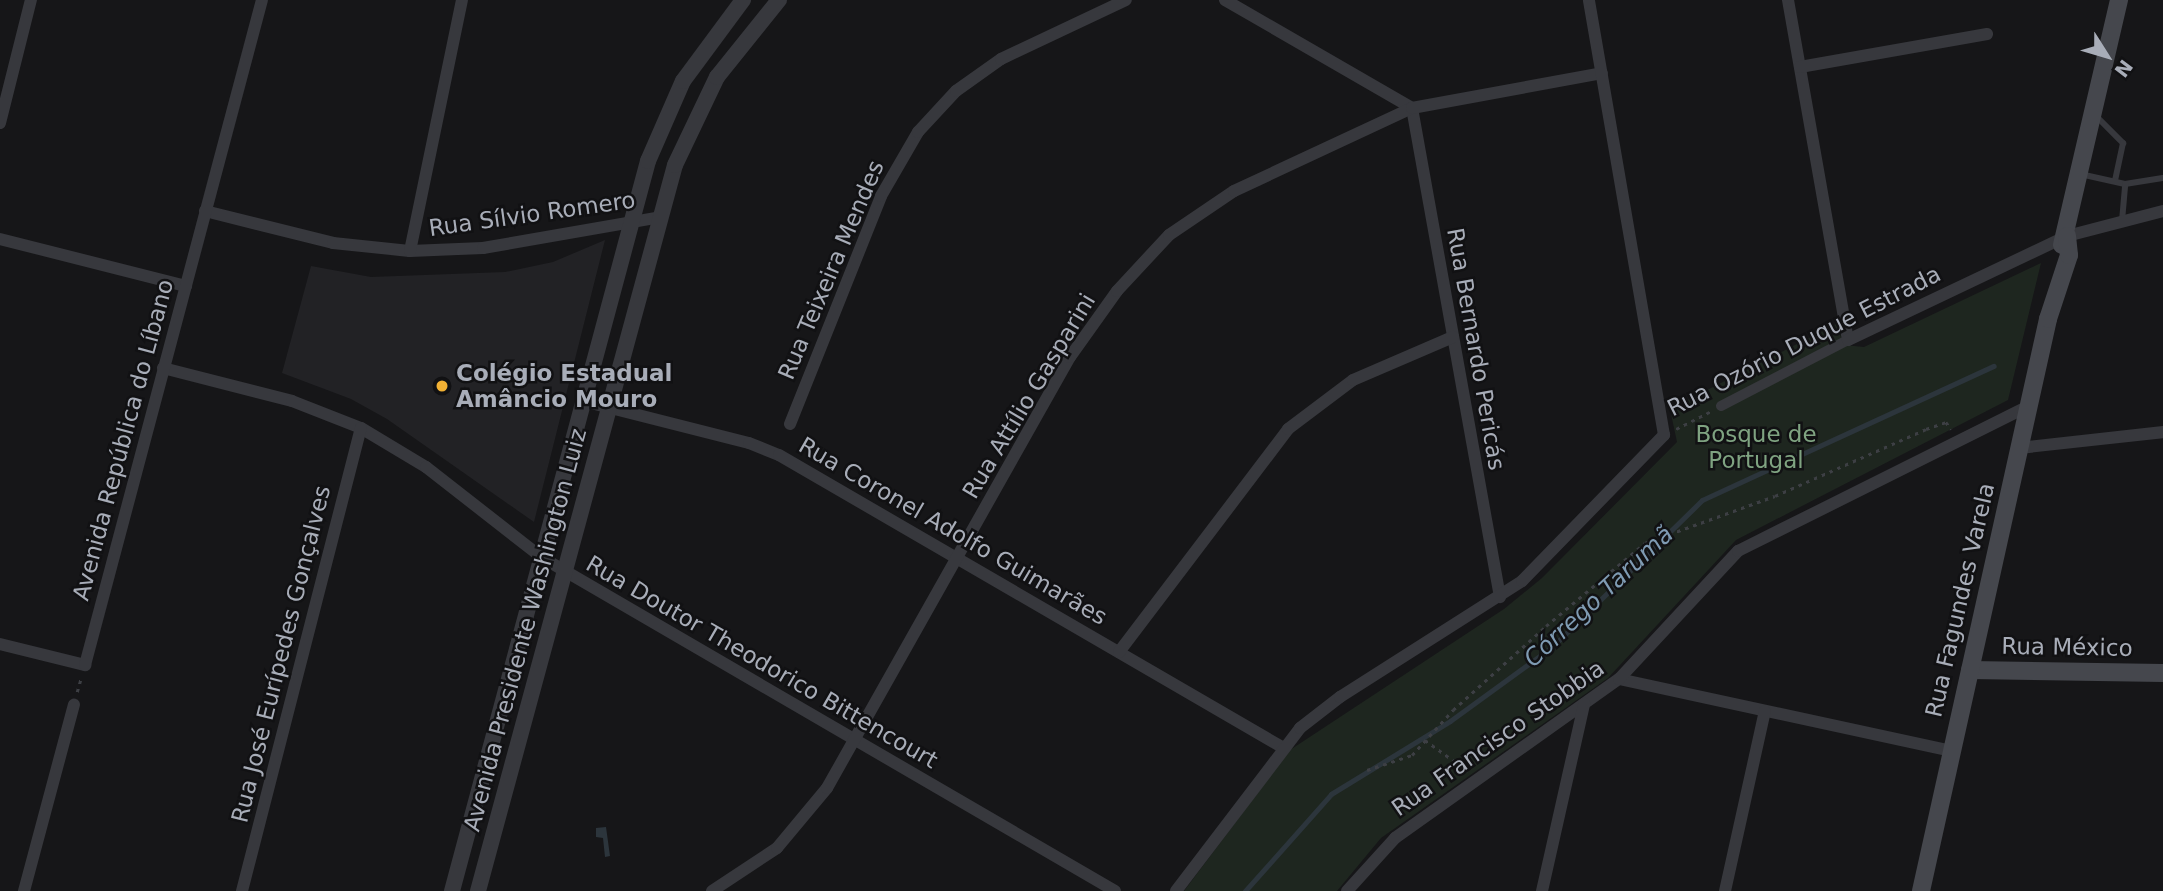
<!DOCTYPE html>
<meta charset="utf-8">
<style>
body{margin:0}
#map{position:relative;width:2163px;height:891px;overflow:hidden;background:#161618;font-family:"DejaVu Sans",sans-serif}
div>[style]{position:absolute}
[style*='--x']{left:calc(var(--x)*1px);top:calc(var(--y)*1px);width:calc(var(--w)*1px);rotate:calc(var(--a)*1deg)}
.built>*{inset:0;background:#222225}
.green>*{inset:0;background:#1e261f}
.water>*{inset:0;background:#2c353c}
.stream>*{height:5px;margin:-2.5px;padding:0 2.5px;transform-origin:2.5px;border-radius:2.5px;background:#2c353c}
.path>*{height:2.5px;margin-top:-1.25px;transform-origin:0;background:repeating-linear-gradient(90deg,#3d3f44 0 3.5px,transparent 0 8.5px)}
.service>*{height:6px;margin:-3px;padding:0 3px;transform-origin:3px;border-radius:3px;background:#37383d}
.pedestrian>*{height:10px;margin:-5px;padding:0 5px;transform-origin:5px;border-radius:5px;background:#37383d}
.minor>*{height:12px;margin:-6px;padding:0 6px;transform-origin:6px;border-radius:6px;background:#37383d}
.tertiary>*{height:16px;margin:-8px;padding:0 8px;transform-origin:8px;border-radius:8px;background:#37383d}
.secondary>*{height:18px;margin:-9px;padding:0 9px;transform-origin:9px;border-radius:9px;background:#45474d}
.dots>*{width:19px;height:19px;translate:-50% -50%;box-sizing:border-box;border:4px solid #111113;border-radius:50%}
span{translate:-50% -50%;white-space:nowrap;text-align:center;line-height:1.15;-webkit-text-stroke:5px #111113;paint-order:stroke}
.street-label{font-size:23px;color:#a8adb8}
.poi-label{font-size:23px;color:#a8adb8;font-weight:700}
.left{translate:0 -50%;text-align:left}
.park-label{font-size:23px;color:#7fa381}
.water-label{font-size:24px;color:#7f9bb3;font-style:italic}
.north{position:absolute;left:2072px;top:21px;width:70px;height:70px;-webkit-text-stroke:5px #111113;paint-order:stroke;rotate:127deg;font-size:19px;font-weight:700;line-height:28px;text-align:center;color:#a8adb8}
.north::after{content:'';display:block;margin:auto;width:24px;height:32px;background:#a8adb8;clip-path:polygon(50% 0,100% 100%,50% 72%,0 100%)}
</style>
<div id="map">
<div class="built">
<i style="clip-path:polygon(605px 240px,534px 522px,387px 419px,351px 399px,282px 373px,311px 266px,371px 277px,505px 272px,553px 262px)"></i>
</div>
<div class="green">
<i style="clip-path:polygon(2041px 263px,2008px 400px,1736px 540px,1608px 678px,1381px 838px,1337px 891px,1184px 891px,1290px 750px,1504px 609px,1542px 578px,1677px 442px,1670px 409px,1836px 324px,1844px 345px,1864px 347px)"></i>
</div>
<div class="water">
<i style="clip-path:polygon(606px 827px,610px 856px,605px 857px,603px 838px,596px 837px,596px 828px)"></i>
</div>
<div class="stream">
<i style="--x:1245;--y:891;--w:130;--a:-48.4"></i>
<i style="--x:1331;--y:794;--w:140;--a:-31.5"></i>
<i style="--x:1450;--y:721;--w:126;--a:-36"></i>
<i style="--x:1552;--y:647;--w:210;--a:-44.4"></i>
<i style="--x:1702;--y:500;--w:321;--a:-24.7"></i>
</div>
<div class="path">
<i style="--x:1676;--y:429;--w:39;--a:-27"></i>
<i style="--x:77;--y:692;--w:15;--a:-74"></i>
<i style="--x:1425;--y:740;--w:53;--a:35.8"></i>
<i style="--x:1367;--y:770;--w:47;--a:-18.4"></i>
<i style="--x:1412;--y:755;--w:61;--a:-47.7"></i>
<i style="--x:1453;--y:710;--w:125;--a:-42.1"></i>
<i style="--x:1546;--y:626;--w:129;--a:-40"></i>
<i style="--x:1645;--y:543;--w:138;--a:-19.9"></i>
<i style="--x:1775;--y:496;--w:165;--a:-23.9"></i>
<i style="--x:1926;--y:429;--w:21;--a:-19"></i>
<i style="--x:1946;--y:422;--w:9;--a:54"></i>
</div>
<div class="service">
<i style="--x:2095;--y:115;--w:40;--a:45"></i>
<i style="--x:2123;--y:143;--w:39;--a:102"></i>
<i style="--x:2080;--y:174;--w:46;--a:12.5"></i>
<i style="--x:2125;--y:184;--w:38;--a:-9"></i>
<i style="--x:2122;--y:221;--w:37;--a:-85"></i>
</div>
<div class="pedestrian">
<i style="--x:1721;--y:406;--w:143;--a:-27.5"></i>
</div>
<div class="minor">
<i style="--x:1225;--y:0;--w:216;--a:30"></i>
<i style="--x:1412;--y:108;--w:497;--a:79.8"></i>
<i style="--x:1788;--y:0;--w:345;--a:80"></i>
<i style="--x:1848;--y:340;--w:242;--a:-25.4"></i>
<i style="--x:2067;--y:236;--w:99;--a:-14.6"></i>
<i style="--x:1800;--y:67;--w:190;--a:-10"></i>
<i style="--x:0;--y:123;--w:127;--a:-75.9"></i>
<i style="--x:205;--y:211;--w:132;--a:14"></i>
<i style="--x:333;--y:243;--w:77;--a:5.9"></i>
<i style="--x:410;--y:251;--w:73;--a:-2.4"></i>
<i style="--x:483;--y:248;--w:180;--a:-9.9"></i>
<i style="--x:0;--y:239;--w:192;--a:14.2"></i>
<i style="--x:410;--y:251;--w:256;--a:-78.3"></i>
<i style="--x:163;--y:368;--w:133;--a:14.3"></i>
<i style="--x:292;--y:401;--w:74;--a:21.4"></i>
<i style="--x:361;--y:428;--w:76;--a:31"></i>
<i style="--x:426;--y:467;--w:146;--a:38"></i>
<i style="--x:541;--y:557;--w:664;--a:30.19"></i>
<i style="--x:583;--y:401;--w:171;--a:14.2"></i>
<i style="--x:749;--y:443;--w:32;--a:22"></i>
<i style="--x:779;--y:455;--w:582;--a:30.14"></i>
<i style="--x:790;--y:424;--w:245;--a:-68.2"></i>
<i style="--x:881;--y:196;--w:74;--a:-60"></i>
<i style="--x:918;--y:132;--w:56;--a:-47.2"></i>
<i style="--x:956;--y:91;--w:55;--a:-35.4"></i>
<i style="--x:1001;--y:59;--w:138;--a:-25.3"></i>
<i style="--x:2019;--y:448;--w:145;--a:-6.3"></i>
<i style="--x:0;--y:644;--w:88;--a:13.9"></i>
<i style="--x:85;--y:665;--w:688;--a:-75.1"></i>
<i style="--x:1119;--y:652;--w:280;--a:-52.8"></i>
<i style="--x:1288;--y:429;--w:81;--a:-37"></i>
<i style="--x:1353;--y:380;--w:109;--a:-23.3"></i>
<i style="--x:1619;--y:679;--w:341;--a:12.2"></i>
<i style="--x:24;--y:891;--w:193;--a:-75"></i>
<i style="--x:242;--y:891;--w:478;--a:-75.6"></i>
<i style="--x:712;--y:891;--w:78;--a:-33.5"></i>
<i style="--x:777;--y:848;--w:78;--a:-50.2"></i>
<i style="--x:827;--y:788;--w:495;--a:-60.6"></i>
<i style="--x:1070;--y:357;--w:81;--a:-54.5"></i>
<i style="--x:1117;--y:291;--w:76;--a:-47.1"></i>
<i style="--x:1169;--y:235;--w:78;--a:-34.1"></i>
<i style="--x:1234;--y:191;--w:196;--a:-25"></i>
<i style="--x:1412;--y:108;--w:193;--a:-10.4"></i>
<i style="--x:1176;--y:891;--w:205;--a:-52.7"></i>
<i style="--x:1300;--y:728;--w:51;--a:-37.8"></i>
<i style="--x:1340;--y:697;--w:216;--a:-32.5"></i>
<i style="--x:1522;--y:581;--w:204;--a:-45.8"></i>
<i style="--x:1664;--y:435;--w:441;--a:-99.8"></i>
<i style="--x:1347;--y:891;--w:72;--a:-47.8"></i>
<i style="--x:1395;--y:838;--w:275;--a:-35.4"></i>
<i style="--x:1619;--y:679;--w:175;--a:-47.1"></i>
<i style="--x:1738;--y:551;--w:325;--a:-26.5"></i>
<i style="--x:1542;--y:891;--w:192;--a:-77.3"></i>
<i style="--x:1725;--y:891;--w:184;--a:-77.5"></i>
</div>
<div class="tertiary">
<i style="--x:452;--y:891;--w:756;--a:-74.97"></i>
<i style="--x:648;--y:161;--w:87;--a:-66.4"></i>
<i style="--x:683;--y:81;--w:101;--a:-53.5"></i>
<i style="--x:478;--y:891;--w:752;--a:-74.82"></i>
<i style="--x:675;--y:165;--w:98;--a:-64.5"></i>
<i style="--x:717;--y:77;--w:99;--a:-51.2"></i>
</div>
<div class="secondary">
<i style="--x:2062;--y:245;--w:252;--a:-76.9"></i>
<i style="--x:1970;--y:670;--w:193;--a:0.9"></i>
<i style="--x:1921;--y:891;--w:586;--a:-77.48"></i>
<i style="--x:2048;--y:319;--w:67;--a:-71.8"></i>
<i style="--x:2069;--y:255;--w:19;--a:-96"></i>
</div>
<div class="dots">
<i style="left:442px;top:386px;background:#f2b134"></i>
</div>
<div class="street-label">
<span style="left:532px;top:214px;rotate:-8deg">Rua Sílvio Romero</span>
<span style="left:831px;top:270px;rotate:-67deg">Rua Teixeira Mendes</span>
<span style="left:1804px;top:341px;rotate:-27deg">Rua Ozório Duque Estrada</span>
<span style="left:1476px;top:349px;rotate:80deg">Rua Bernardo Pericás</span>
<span style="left:1029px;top:396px;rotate:-59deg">Rua Attílio Gasparini</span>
<span style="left:123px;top:440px;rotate:-75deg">Avenida República do Líbano</span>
<span style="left:953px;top:531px;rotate:30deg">Rua Coronel Adolfo Guimarães</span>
<span style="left:1960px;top:600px;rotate:-77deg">Rua Fagundes Varela</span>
<span style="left:525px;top:630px;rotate:-75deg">Avenida Presidente Washington Luiz</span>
<span style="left:2067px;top:647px;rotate:1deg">Rua México</span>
<span style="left:281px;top:654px;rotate:-76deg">Rua José Eurípedes Gonçalves</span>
<span style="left:762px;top:662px;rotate:30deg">Rua Doutor Theodorico Bittencourt</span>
<span style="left:1498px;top:738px;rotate:-35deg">Rua Francisco Stobbia</span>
</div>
<div class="poi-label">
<span class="left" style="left:456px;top:386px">Colégio Estadual<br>Amâncio Mouro</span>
</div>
<div class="park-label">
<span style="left:1756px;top:447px">Bosque de<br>Portugal</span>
</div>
<div class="water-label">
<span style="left:1599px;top:597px;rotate:-43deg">Córrego Tarumã</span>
</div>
<div class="north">N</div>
</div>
